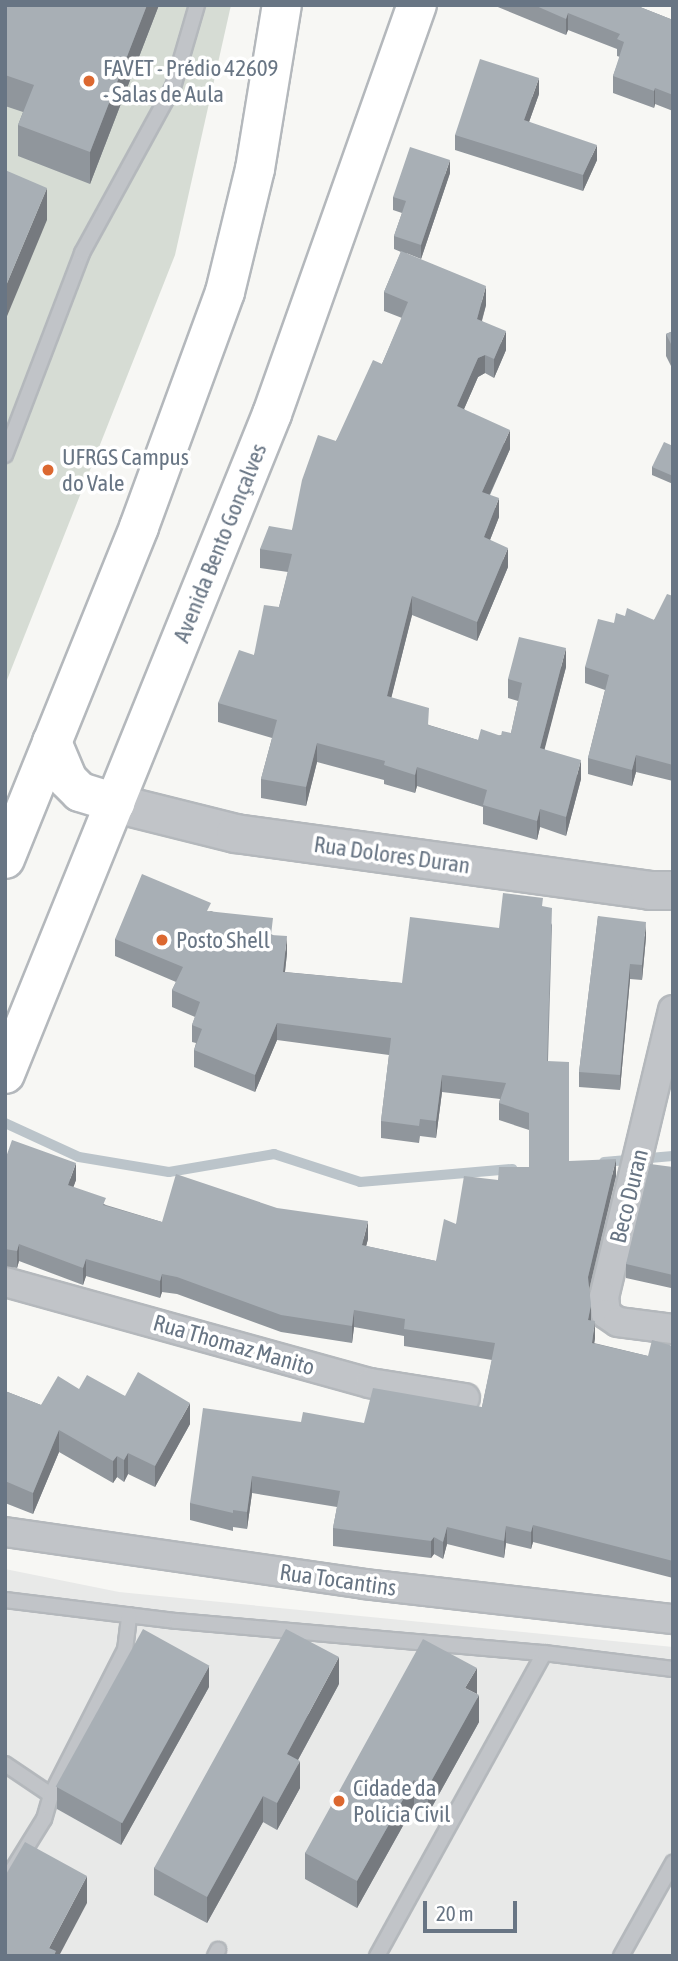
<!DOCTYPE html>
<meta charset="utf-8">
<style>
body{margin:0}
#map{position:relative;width:678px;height:1961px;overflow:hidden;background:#f7f7f4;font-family:"Asap Condensed",sans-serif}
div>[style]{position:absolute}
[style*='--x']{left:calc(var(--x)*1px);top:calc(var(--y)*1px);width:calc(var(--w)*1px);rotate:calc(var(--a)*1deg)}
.built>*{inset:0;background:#e8e9e8}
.green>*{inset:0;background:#d6dcd4}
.stream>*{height:10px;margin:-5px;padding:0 5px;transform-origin:5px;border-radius:5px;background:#bbc4ca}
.roads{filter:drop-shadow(2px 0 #b4b8bc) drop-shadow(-2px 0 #b4b8bc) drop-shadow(0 2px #b4b8bc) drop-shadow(0 -2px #b4b8bc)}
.service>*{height:14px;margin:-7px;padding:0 7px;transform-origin:7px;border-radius:7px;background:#c1c4c8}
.minor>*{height:28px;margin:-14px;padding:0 14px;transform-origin:14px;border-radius:14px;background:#c1c4c8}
.tertiary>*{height:37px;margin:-18.5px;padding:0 18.5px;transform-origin:18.5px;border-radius:18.5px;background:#c1c4c8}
.primary>*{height:38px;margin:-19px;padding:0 19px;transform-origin:19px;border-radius:19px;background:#fff}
.wall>*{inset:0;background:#90969c}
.shaded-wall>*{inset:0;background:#767a7f}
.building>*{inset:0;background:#a8afb5;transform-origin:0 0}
.dots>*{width:19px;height:19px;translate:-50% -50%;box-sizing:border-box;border:4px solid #fff;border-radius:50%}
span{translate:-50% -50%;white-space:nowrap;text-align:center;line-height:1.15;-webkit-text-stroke:7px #fff;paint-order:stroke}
.poi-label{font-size:23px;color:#687584}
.left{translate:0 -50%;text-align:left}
.street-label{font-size:23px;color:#687584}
.frame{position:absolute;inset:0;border:7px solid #687584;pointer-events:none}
.scale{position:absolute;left:423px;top:1901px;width:94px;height:32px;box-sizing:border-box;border:4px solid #687584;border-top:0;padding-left:9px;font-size:21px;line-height:24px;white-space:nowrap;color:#687584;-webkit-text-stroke:5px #fff;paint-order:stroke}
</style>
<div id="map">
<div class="built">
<i style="clip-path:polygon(5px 1569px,119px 1592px,673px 1647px,673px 1956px,5px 1956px)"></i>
</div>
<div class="green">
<i style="clip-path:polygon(5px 5px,231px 5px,175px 255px,5px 685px)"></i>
</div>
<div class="stream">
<i style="--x:5;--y:1123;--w:81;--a:24.7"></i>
<i style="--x:79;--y:1157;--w:91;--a:9.5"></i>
<i style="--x:169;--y:1172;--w:107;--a:-9.7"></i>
<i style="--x:274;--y:1154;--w:90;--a:18"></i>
<i style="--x:360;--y:1182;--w:153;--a:-4.9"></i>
<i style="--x:604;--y:1162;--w:69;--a:-5"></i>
</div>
<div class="roads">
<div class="service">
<i style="--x:5;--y:455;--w:216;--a:-69.1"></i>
<i style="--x:82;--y:253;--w:189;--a:-61.3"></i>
<i style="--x:173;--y:87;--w:85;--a:-73.7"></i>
<i style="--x:5;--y:1600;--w:173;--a:7"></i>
<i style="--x:177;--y:1621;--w:368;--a:5"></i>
<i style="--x:5;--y:1764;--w:55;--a:34"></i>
<i style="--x:51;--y:1795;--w:25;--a:106"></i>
<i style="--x:44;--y:1819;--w:74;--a:121.8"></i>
<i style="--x:51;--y:1795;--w:163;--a:-63"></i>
<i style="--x:125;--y:1650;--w:35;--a:-83"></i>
<i style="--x:215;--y:1956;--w:7;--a:-63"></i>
<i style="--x:377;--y:1956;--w:346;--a:-61.1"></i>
<i style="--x:544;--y:1653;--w:130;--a:7.1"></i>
<i style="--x:621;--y:1956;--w:107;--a:-60.8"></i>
</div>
<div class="minor">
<i style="--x:673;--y:1010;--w:295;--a:103.5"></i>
<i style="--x:604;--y:1297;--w:17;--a:83"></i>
<i style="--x:606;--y:1314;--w:14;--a:34"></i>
<i style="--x:618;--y:1322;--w:55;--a:7.3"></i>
<i style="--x:5;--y:1282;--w:379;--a:15.5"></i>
<i style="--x:370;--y:1383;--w:96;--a:9"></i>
<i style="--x:5;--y:1532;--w:363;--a:8.2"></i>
<i style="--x:364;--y:1584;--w:311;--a:6.5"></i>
</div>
<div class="tertiary">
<i style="--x:115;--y:803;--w:124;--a:14"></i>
<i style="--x:235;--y:833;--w:418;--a:7.8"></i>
<i style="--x:649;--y:890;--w:24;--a:0"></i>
</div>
<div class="primary">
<i style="--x:52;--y:742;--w:41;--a:67.2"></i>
<i style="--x:68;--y:780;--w:17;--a:45"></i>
<i style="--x:80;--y:792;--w:37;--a:17"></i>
<i style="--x:5;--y:859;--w:358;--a:-68"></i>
<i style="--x:139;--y:527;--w:250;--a:-69.9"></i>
<i style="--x:225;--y:292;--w:127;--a:-76.3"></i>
<i style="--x:255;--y:169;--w:166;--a:-80.7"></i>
<i style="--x:5;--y:1074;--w:712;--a:-67.97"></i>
<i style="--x:272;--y:414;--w:434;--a:-70.5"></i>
</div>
</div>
<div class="wall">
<i style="clip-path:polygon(5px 5px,159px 5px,90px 184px,18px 156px,18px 125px,23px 112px,5px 106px)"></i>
<i style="clip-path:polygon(493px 5px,635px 5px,673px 20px,673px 111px,655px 104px,654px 108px,613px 93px,613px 76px,620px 57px,617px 56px,617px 49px,568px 30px,566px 35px)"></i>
<i style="clip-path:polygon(539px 94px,529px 122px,597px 160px,583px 191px,455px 150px,455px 135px)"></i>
<i style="clip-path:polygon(450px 173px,421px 259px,406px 253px,486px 305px,482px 321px,506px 350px,494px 378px,485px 373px,478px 377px,464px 409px,510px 449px,490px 495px,499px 517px,490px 540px,508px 567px,477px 641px,412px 615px,391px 698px,429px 725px,478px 740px,511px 733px,518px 701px,508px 698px,508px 679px,566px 667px,544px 749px,581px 779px,566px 836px,540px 827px,537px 840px,483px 824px,483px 807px,417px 786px,415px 793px,384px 784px,384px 780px,317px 762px,306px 806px,261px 798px,261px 779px,272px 738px,218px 722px,218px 703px,254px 655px,279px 607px,288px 572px,260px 568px,260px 549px,292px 530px,336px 441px,382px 364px,402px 318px,384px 311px,384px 292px,401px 252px,394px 249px,394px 236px,402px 213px,393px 210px,393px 197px)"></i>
<i style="clip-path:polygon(673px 331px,673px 370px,666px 356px,666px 334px)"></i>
<i style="clip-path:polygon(673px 446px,673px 484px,652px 475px,652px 467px)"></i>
<i style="clip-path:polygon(673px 596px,673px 781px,636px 772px,632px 786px,588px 774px,588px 758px,605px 690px,585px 683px,585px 667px,614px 623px,625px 616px,654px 620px)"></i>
<i style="clip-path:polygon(543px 907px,552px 925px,548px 1061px,569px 1161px,616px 1176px,589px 1288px,591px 1320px,595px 1338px,594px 1343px,648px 1356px,673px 1346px,673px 1578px,533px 1542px,531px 1549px,506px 1543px,504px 1558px,447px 1544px,443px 1559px,434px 1554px,431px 1558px,333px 1546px,333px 1528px,337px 1507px,252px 1493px,247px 1529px,233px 1527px,233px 1531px,190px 1520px,190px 1503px,301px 1422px,364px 1423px,482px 1407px,492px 1360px,404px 1346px,404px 1336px,354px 1327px,352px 1343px,281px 1332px,177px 1294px,162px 1292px,160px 1298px,86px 1276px,83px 1285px,19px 1261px,17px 1268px,5px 1266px,5px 1160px,76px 1180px,73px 1187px,106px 1205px,162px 1222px,368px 1239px,366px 1246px,436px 1261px,456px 1224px,498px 1180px,529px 1167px,529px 1130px,499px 1120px,499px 1103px,500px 1099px,442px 1092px,436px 1138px,420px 1136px,419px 1143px,381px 1138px,381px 1121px,389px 1055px,277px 1040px,255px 1092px,194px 1067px,194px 1050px,196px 1043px,192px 1042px,192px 1025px,195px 1017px,172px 1007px,172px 990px,176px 982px,115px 956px,115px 939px,211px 911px,273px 935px,287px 953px,285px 972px,402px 983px,499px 928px)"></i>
<i style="clip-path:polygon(598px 916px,646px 937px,642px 980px,630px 979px,620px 1090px,579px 1087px,579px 1072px)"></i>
<i style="clip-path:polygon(673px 1167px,673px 1307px,671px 1306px,671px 1288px,626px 1278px,626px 1264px)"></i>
<i style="clip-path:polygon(79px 1389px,125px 1396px,190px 1424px,155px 1487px,128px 1474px,124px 1482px,117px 1477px,113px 1483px,59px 1452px,33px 1514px,5px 1503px,5px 1391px,41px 1405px)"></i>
<i style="clip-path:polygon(339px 1684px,298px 1760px,300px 1788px,277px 1830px,263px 1822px,207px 1923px,154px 1895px,154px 1868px)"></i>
<i style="clip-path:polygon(209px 1687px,121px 1845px,57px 1809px,57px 1787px)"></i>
<i style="clip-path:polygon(477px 1694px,479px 1722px,428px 1814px,414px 1806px,357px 1908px,305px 1879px,305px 1853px)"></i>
</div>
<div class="shaded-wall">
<i style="clip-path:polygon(147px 5px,159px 5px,90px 184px,90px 152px)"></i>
<i style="clip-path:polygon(568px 13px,568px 30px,566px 35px,566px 19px)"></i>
<i style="clip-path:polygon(539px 78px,539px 94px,524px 136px,524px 120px)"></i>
<i style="clip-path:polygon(655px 88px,655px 104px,654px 108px,654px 91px)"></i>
<i style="clip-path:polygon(597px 145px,597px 160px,583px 191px,583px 175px)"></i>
<i style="clip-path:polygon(450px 160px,450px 173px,421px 259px,421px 245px)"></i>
<i style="clip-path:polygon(47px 188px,47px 220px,5px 321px,5px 288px)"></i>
<i style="clip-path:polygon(486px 286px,486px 305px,477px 337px,477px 319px)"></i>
<i style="clip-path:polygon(506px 331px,506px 350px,494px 378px,494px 359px)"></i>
<i style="clip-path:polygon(485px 355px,485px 373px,478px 377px,457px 425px,457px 406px,478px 358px)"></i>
<i style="clip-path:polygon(510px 430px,510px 449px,482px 511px,482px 492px)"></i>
<i style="clip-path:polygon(499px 498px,499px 517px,484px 555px,484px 537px)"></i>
<i style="clip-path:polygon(508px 548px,508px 567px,477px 641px,477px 622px)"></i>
<i style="clip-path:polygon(412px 596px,412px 615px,387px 715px,387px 696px)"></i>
<i style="clip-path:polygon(566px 648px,566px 667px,540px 767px,540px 748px)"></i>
<i style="clip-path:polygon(317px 743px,317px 762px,306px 806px,306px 787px)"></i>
<i style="clip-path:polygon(636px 755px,636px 772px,632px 786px,632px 770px)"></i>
<i style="clip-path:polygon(581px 760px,581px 779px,566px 836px,566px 817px)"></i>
<i style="clip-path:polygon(417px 767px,417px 786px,415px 793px,415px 775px)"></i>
<i style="clip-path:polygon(540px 809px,540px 827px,537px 840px,537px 821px)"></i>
<i style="clip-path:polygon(646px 922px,646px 937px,642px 980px,642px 965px)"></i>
<i style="clip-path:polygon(287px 936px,287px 953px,283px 989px,283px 972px)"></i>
<i style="clip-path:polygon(630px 964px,630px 979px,620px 1090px,620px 1075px)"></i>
<i style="clip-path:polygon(277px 1023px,277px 1040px,255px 1092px,255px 1075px)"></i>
<i style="clip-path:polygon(442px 1075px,442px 1092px,436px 1138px,436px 1121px)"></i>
<i style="clip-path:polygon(616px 1159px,616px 1176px,588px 1294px,588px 1277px)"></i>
<i style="clip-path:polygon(76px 1163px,76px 1180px,68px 1202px,68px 1185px)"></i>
<i style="clip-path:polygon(368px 1221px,368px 1239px,362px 1262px,362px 1245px)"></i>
<i style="clip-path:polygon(19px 1244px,19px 1261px,17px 1268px,17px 1251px)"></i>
<i style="clip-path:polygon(86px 1259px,86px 1276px,83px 1285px,83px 1268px)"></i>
<i style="clip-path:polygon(162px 1274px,162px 1292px,160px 1298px,160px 1281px)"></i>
<i style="clip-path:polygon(591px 1305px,591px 1322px,588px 1320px)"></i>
<i style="clip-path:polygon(354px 1310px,354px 1327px,352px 1343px,352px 1326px)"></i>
<i style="clip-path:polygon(595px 1321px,595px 1338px,592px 1360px,592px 1343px)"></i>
<i style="clip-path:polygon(190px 1403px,190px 1424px,155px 1487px,155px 1466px)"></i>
<i style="clip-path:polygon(59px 1430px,59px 1452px,33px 1514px,33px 1493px)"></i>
<i style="clip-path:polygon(128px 1453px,128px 1474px,124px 1482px,124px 1460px)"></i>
<i style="clip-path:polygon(117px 1456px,117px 1477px,113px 1483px,113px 1461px)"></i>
<i style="clip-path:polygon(252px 1476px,252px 1493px,247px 1529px,247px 1512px)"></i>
<i style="clip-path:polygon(533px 1525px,533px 1542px,531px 1549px,531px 1532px)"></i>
<i style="clip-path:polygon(506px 1526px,506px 1543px,504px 1558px,504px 1541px)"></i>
<i style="clip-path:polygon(447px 1527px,447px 1544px,443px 1559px,443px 1542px)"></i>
<i style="clip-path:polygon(434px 1537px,434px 1554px,431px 1558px,431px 1541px)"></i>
<i style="clip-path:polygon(339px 1657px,339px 1684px,287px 1780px,287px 1754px)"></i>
<i style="clip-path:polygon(209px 1666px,209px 1687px,121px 1845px,121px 1823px)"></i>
<i style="clip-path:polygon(477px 1668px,477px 1694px,465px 1688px)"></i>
<i style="clip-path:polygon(479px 1695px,479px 1722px,428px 1814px,428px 1787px)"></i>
<i style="clip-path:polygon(300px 1761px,300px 1788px,277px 1830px,277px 1803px)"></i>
<i style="clip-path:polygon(414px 1780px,414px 1806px,357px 1908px,357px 1881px)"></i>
<i style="clip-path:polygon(263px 1796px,263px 1822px,207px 1923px,207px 1897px)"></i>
<i style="clip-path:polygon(87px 1876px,87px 1903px,59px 1956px,49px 1956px,49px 1948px)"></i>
</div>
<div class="building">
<i style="clip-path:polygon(5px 5px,147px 5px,90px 152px,18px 125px,34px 85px,5px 75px)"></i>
<i style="clip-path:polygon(534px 5px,635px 5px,673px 20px,673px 95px,655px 88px,654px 91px,613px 76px,624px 42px,617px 39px,620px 34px,568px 13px,566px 19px)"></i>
<i style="clip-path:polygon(480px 59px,539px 78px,524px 120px,597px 145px,583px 175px,455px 135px)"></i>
<i style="clip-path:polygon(410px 147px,450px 160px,421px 245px,394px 236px,406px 201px,393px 197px)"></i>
<i style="clip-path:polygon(5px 170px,47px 188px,5px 288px)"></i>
<i style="clip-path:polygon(401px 251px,486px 286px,477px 319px,506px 331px,494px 359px,485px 355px,478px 358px,457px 406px,510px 430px,482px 492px,499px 498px,484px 537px,508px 548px,477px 622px,412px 596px,387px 696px,429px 708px,428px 725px,478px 740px,481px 729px,501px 736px,502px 731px,511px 733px,522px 683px,508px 679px,519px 637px,566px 648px,540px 748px,581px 760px,566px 817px,540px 809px,537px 821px,483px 805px,487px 790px,417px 767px,415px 775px,384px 765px,385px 761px,317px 743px,306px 787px,261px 779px,277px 720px,218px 703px,239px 650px,254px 655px,264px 605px,279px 607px,292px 554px,260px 549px,269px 526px,292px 530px,302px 480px,318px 435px,336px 441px,373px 360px,382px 364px,408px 302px,384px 292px)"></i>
<i style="clip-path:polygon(673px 331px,673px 348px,666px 334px)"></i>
<i style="clip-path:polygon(664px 442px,673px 446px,673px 476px,652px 467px)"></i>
<i style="clip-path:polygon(667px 594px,673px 596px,673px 765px,636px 755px,632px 770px,588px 758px,609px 675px,585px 667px,598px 619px,614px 623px,616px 613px,625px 616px,627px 608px,654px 620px)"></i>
<i style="clip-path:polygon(142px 874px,211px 903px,207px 911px,273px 918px,271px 935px,287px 936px,283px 972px,402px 983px,410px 917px,499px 928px,503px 893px,543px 898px,542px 906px,552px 908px,547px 1061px,569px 1062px,569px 1161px,616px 1159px,588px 1277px,591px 1305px,588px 1320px,595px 1321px,592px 1343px,648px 1356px,652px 1340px,673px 1346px,673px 1561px,533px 1525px,531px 1532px,506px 1526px,504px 1541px,447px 1527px,443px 1542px,434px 1537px,431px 1541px,333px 1528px,340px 1491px,252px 1476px,247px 1512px,233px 1510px,233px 1513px,190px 1503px,203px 1408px,301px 1422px,303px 1412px,364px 1423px,373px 1388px,482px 1407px,495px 1343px,404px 1329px,405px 1319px,354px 1310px,352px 1326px,281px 1315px,177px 1277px,162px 1274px,160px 1281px,86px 1259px,83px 1268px,19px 1244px,17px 1251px,5px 1249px,5px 1160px,12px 1140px,76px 1163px,68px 1185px,106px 1198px,103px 1205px,162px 1222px,176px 1174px,277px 1208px,368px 1221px,362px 1245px,436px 1261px,444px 1219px,456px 1224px,464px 1176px,498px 1180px,499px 1167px,529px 1167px,529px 1113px,499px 1103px,506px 1083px,442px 1075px,436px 1121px,420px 1119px,419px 1126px,381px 1121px,391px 1038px,277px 1023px,255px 1075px,194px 1050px,202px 1029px,192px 1025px,200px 1002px,172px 990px,183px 967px,115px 939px)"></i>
<i style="clip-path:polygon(598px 916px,646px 922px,642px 965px,630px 964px,620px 1075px,579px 1072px)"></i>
<i style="clip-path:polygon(650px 1164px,673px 1167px,673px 1275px,626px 1264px)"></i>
<i style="clip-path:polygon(138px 1372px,190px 1403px,155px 1466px,128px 1453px,124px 1460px,117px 1456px,113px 1461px,59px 1430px,33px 1493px,5px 1481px,5px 1391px,41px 1405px,58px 1376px,79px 1389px,87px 1375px,125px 1396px)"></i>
<i style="left:143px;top:1629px;width:76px;height:180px;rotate:29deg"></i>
<i style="clip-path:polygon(286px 1629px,339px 1657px,287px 1754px,300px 1761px,277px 1803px,263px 1796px,207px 1897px,154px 1868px)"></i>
<i style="clip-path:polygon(423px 1639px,477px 1668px,465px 1688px,479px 1695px,428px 1787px,414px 1780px,357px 1881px,305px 1853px)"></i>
<i style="clip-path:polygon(25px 1842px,87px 1876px,49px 1948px,56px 1951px,54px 1956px,5px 1956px,5px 1876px)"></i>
</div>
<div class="dots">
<i style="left:89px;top:81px;background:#dc6830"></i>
<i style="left:48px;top:470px;background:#dc6830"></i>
<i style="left:162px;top:940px;background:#dc6830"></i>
<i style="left:339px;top:1801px;background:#dc6830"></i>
</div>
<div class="poi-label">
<span class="left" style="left:103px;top:81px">FAVET - Prédio 42609<br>- Salas de Aula</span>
<span class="left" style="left:62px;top:470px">UFRGS Campus<br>do Vale</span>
<span class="left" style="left:176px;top:940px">Posto Shell</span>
<span class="left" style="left:353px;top:1801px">Cidade da<br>Polícia Civil</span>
</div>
<div class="street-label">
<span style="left:220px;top:543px;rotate:-68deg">Avenida Bento Gonçalves</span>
<span style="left:392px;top:855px;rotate:8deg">Rua Dolores Duran</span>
<span style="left:629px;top:1196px;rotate:-76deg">Beco Duran</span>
<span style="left:234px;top:1345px;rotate:16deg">Rua Thomaz Manito</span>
<span style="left:338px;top:1580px;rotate:8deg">Rua Tocantins</span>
</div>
<div class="frame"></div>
<div class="scale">20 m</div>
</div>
